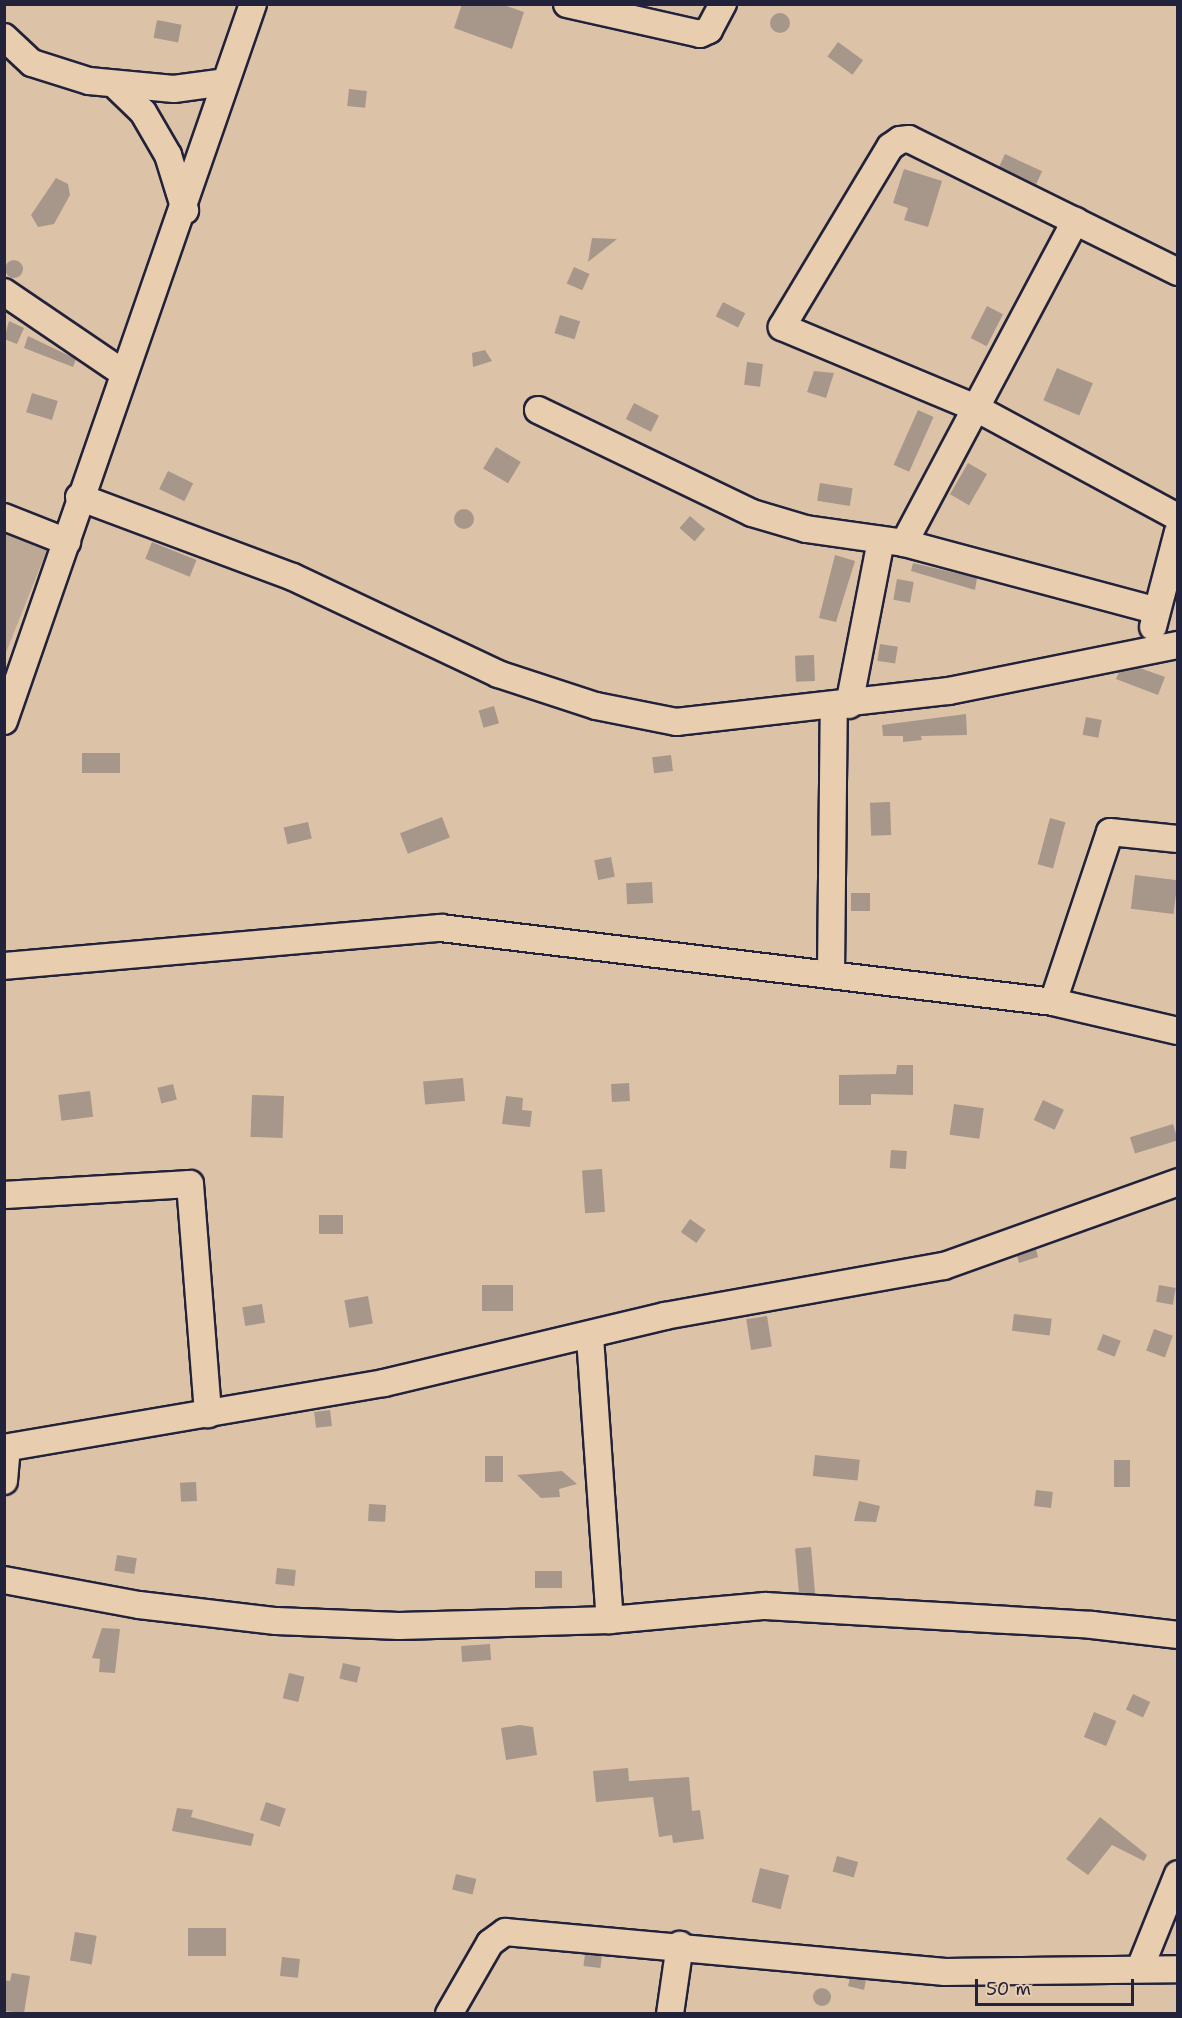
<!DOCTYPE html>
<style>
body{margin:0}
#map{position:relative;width:1182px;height:2018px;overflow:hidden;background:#dcc3a8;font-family:"Shantell Sans",sans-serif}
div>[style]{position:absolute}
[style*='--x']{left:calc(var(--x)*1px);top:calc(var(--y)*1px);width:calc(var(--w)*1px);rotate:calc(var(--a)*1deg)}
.green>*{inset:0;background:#bda896}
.building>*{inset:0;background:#a7968a;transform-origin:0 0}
.round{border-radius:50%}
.roads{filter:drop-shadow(2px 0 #22223b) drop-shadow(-2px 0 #22223b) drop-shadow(0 2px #22223b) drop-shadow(0 -2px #22223b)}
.minor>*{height:26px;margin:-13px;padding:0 13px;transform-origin:13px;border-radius:13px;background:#e8cdaf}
span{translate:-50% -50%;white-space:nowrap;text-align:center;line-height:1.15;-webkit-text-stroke:5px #e8cdaf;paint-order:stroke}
.frame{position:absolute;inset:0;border:6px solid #22223b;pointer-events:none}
.scale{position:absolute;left:975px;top:1979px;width:159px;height:27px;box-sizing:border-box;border:3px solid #22223b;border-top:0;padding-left:8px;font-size:18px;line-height:21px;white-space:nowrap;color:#22223b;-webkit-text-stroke:4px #e8cdaf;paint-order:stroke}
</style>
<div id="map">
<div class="green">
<i style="clip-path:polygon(5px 521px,51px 540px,5px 655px)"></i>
</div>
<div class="building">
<i style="clip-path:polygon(462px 4px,501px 4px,524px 12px,512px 49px,454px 28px)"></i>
<i class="round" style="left:770px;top:13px;width:20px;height:20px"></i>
<i style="left:157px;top:20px;width:25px;height:18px;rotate:11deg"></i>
<i style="left:838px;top:42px;width:31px;height:18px;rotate:36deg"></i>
<i style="left:349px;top:89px;width:18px;height:17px;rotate:6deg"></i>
<i style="left:1005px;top:154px;width:41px;height:14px;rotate:25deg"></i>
<i style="clip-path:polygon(904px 169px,942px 181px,928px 227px,904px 220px,908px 208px,893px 203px)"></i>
<i style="clip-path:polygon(56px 178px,68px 184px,70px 195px,54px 224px,38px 227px,31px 215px)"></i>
<i style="clip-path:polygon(592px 238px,617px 239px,588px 262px)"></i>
<i class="round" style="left:5px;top:260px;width:18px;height:18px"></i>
<i style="left:574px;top:267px;width:17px;height:18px;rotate:24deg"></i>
<i style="left:723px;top:302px;width:25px;height:16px;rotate:27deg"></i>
<i style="left:987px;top:306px;width:18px;height:36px;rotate:27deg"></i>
<i style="left:560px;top:315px;width:21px;height:19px;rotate:17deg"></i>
<i style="clip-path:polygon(9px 321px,24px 328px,17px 344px,4px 339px)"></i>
<i style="clip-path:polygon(28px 336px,76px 359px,73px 367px,24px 348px)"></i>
<i style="clip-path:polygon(485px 350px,492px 361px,473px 367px,472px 353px)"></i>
<i style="left:747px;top:362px;width:16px;height:23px;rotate:7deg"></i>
<i style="left:1057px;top:368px;width:39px;height:35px;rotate:23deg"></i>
<i style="clip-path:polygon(814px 371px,834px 373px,826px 398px,807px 392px)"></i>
<i style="left:32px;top:393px;width:27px;height:20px;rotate:17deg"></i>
<i style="left:634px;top:403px;width:28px;height:18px;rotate:27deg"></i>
<i style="left:918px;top:410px;width:17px;height:60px;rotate:24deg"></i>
<i style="left:496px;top:447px;width:29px;height:25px;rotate:31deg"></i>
<i style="left:968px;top:463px;width:22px;height:36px;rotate:30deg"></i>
<i style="left:168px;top:471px;width:28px;height:20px;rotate:26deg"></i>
<i style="left:820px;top:483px;width:33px;height:18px;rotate:9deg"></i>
<i class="round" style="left:454px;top:509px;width:20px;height:20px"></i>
<i style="left:690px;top:516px;width:20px;height:16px;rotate:41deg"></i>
<i style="left:152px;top:542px;width:48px;height:18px;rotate:22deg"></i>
<i style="clip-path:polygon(835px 555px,855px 561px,836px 622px,819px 618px)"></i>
<i style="clip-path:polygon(913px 563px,977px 578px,975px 590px,911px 571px)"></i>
<i style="left:897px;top:579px;width:17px;height:21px;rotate:10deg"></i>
<i style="left:880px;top:644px;width:18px;height:17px;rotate:9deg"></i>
<i style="left:814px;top:655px;width:26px;height:19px;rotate:88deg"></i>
<i style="clip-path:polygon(1140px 668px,1165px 677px,1158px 695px,1116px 679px,1119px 672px)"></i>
<i style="left:494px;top:706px;width:18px;height:16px;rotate:74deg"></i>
<i style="clip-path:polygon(966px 714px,967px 735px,921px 736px,922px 740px,903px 742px,903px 736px,883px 736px,882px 725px)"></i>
<i style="left:1086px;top:717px;width:16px;height:18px;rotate:11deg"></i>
<i style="left:82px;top:753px;width:38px;height:20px"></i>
<i style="left:671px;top:755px;width:16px;height:19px;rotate:83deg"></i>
<i style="left:890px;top:802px;width:33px;height:20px;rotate:88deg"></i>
<i style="left:442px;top:817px;width:22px;height:45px;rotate:69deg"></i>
<i style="left:1050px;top:818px;width:16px;height:48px;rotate:15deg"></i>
<i style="left:308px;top:822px;width:17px;height:25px;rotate:77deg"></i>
<i style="left:611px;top:857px;width:20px;height:17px;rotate:79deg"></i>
<i style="left:1135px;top:875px;width:43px;height:34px;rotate:7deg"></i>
<i style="left:652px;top:882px;width:21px;height:26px;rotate:87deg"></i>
<i style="left:851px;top:893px;width:19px;height:18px"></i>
<i style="clip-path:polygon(897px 1065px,913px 1065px,913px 1095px,871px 1094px,871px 1105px,839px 1105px,839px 1075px,896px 1074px)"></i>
<i style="left:463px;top:1078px;width:23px;height:40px;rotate:85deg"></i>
<i style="left:629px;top:1083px;width:18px;height:18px;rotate:87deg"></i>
<i style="left:173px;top:1084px;width:16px;height:16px;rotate:76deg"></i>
<i style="left:90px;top:1091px;width:26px;height:32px;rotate:83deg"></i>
<i style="left:252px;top:1095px;width:32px;height:42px;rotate:2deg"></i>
<i style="clip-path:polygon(506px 1096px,523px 1098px,522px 1110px,532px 1111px,530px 1127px,502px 1124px)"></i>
<i style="left:1043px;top:1100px;width:23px;height:22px;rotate:25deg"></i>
<i style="left:954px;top:1104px;width:30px;height:31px;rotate:8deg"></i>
<i style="left:1173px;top:1124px;width:17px;height:45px;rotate:73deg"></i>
<i style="left:891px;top:1150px;width:16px;height:18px;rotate:4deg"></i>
<i style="left:602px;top:1169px;width:43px;height:20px;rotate:86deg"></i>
<i style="left:319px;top:1215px;width:24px;height:19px"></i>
<i style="left:690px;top:1219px;width:19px;height:16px;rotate:35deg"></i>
<i style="clip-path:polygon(1036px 1249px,1038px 1257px,1019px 1263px,1017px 1256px)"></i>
<i style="left:513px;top:1285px;width:26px;height:31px;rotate:90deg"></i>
<i style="left:1159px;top:1285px;width:17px;height:17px;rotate:10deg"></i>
<i style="left:368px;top:1296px;width:28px;height:24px;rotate:80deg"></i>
<i style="left:262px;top:1304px;width:19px;height:20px;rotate:81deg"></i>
<i style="left:1014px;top:1314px;width:38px;height:17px;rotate:7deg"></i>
<i style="left:767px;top:1316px;width:31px;height:21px;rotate:81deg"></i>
<i style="left:1154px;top:1329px;width:20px;height:23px;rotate:20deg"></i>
<i style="left:1103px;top:1334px;width:19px;height:17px;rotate:21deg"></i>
<i style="left:330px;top:1410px;width:16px;height:16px;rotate:83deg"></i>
<i style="left:815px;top:1455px;width:45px;height:21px;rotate:6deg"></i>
<i style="left:485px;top:1456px;width:18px;height:26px"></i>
<i style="left:1114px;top:1460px;width:16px;height:27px"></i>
<i style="clip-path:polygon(562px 1471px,577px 1484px,559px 1489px,560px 1497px,541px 1498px,517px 1475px)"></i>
<i style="left:196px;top:1482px;width:19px;height:16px;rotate:87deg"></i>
<i style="left:1036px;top:1490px;width:17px;height:16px;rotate:7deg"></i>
<i style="clip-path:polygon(859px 1501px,880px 1506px,876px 1522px,854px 1521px)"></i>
<i style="left:369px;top:1504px;width:17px;height:17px;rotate:3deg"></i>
<i style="left:811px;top:1547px;width:47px;height:16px;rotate:85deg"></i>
<i style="left:117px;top:1555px;width:20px;height:16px;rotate:9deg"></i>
<i style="left:277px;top:1568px;width:19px;height:16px;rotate:6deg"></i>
<i style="left:562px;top:1571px;width:17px;height:27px;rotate:90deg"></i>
<i style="clip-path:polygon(102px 1628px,120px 1629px,115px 1673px,99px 1672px,100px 1659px,92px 1658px)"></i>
<i style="left:490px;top:1644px;width:16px;height:29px;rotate:86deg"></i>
<i style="left:343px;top:1663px;width:18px;height:16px;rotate:13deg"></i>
<i style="left:289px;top:1673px;width:16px;height:26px;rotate:14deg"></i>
<i style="left:1133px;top:1694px;width:19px;height:17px;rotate:25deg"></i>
<i style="left:1094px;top:1712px;width:24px;height:27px;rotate:22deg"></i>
<i style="clip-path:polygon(520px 1725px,533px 1727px,537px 1755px,506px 1760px,501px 1728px)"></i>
<i style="clip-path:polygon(628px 1768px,629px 1781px,689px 1777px,692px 1811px,700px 1810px,704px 1839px,673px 1843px,672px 1835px,659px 1837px,653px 1797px,596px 1802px,593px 1771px)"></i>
<i style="left:266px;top:1802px;width:21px;height:19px;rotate:19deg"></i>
<i style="clip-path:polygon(177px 1808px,193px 1810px,191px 1817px,254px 1834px,251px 1846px,172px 1831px)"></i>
<i style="clip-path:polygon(1100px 1817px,1147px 1855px,1144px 1861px,1112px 1845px,1088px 1875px,1066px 1859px)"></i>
<i style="left:837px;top:1856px;width:22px;height:16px;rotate:16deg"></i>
<i style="left:760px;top:1868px;width:30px;height:35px;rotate:14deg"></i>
<i style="left:456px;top:1874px;width:21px;height:16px;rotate:14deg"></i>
<i style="left:188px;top:1928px;width:38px;height:28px"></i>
<i style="left:75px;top:1932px;width:22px;height:29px;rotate:10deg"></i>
<i style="left:585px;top:1954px;width:17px;height:12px;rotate:7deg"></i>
<i style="left:282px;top:1957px;width:18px;height:19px;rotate:6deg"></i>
<i style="clip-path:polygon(12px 1973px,30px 1976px,24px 2013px,4px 2011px,4px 1980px,10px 1981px)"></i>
<i style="clip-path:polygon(850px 1978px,866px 1980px,864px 1990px,848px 1986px)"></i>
<i class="round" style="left:813px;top:1988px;width:18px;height:18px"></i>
</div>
<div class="roads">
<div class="minor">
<i style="--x:567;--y:4;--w:136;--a:12.7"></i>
<i style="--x:700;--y:34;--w:10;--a:-24"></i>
<i style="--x:709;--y:30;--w:30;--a:-62"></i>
<i style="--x:4;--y:37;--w:38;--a:43"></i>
<i style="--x:32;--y:63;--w:60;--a:17.5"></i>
<i style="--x:89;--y:81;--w:85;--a:5.4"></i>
<i style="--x:174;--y:89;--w:51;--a:-7.8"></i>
<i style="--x:117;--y:87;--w:36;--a:44"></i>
<i style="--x:143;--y:112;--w:50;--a:59.8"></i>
<i style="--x:168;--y:155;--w:58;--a:72.8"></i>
<i style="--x:1178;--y:272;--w:300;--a:-153.7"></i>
<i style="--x:909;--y:139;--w:9;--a:174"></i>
<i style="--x:900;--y:140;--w:12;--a:145"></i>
<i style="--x:890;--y:147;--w:210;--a:121"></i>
<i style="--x:782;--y:327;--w:210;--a:22.7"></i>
<i style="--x:976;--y:408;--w:230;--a:28.4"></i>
<i style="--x:4;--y:292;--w:144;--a:34.2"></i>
<i style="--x:538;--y:410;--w:237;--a:25.7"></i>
<i style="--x:752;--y:513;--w:56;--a:16.5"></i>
<i style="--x:806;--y:529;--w:99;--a:8.1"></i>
<i style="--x:904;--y:543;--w:259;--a:15"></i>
<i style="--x:79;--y:497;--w:228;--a:20.5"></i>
<i style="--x:293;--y:577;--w:227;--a:25.3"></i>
<i style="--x:498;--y:674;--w:103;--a:18.1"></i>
<i style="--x:596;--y:706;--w:82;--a:11.3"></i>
<i style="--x:676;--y:722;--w:275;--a:-6.5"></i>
<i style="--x:949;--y:691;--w:234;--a:-11.4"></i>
<i style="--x:4;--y:517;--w:68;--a:21.6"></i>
<i style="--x:904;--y:543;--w:365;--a:-62"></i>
<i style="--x:1153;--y:627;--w:98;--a:-75.3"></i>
<i style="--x:849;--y:705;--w:168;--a:-79"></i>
<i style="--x:4;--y:721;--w:759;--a:-70.85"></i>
<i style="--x:4;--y:966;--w:439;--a:-5"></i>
<i style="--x:441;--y:928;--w:616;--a:6.89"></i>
<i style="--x:1053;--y:1002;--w:128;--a:13.1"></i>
<i style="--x:831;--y:974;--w:267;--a:-89.4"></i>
<i style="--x:1053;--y:1002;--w:179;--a:-71.5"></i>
<i style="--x:1110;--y:832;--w:68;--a:5.9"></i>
<i style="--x:4;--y:1195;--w:186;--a:-3.4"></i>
<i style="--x:190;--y:1184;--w:231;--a:85.5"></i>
<i style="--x:590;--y:1337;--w:284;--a:86"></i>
<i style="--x:4;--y:1448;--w:386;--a:-9.7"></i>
<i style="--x:384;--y:1383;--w:289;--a:-13.4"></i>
<i style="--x:665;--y:1316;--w:283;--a:-10.2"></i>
<i style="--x:944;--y:1266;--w:249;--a:-19.7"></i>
<i style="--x:4;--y:1481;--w:33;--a:-85"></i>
<i style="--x:4;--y:1580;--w:137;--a:10.5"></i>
<i style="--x:139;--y:1605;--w:138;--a:6.7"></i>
<i style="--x:276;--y:1621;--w:123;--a:2.3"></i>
<i style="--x:399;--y:1626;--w:211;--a:-1.6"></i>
<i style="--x:610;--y:1620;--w:156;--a:-5.2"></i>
<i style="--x:765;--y:1606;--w:328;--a:3.3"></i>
<i style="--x:1092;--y:1625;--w:87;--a:6.6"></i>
<i style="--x:1140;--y:1968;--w:101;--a:-68"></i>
<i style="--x:449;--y:2014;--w:82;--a:-60"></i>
<i style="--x:490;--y:1943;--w:19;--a:-36"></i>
<i style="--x:505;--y:1932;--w:442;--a:5.2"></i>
<i style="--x:945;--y:1972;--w:233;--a:-0.7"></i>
<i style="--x:670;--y:2014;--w:70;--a:-81.8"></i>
</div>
</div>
<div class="frame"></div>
<div class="scale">50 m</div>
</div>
